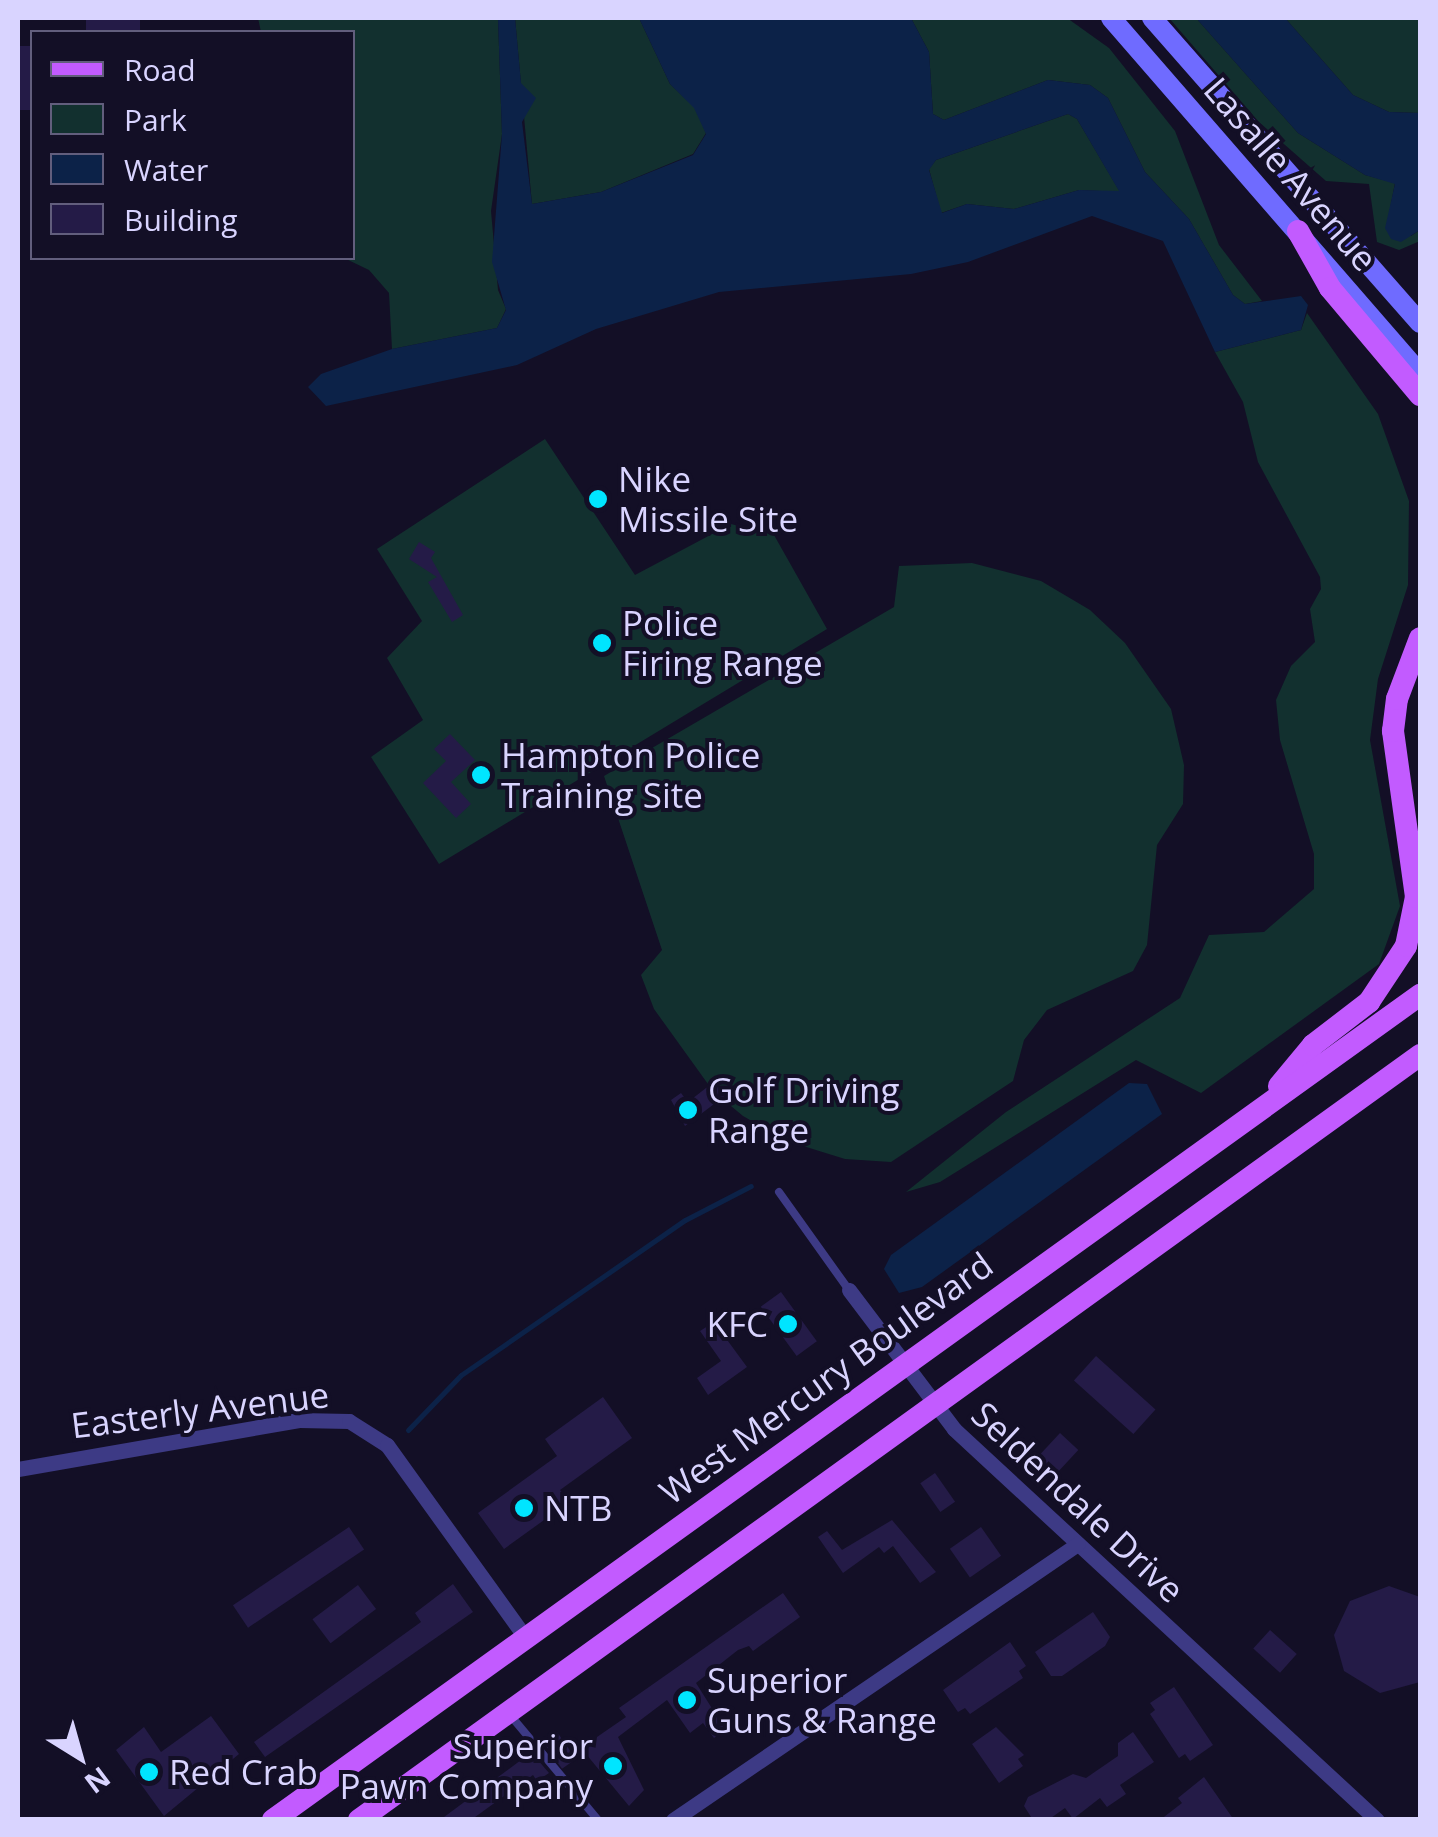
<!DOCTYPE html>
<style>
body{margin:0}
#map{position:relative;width:1438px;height:1837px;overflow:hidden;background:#130f26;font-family:"Open Sans",sans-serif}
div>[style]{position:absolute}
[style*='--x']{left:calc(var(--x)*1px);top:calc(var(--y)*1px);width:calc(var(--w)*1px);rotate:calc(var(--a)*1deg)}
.green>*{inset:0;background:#12302f}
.water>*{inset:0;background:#0c2248}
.stream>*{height:5px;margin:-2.5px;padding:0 2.5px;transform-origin:2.5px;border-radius:2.5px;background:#0c2248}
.building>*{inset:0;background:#241b47;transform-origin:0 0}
.service>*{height:8px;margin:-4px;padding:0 4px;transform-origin:4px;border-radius:4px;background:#3d3a85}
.minor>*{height:15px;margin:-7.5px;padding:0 7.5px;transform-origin:7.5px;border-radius:7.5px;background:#3d3a85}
.secondary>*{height:20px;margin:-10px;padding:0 10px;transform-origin:10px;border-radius:10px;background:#6f6bff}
.primary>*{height:22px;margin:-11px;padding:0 11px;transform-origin:11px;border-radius:11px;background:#c25bff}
.dots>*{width:28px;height:28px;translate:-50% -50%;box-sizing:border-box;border:5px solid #130f26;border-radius:50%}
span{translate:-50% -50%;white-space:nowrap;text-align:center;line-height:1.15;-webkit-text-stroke:8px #130f26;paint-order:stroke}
.street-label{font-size:35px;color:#d9d4ff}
.poi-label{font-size:35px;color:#d9d4ff}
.left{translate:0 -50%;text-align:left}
.right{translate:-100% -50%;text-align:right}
.frame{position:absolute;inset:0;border:20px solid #d9d4ff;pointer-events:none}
.legend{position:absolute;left:30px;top:30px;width:325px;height:230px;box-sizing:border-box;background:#130f26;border:2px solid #625e7d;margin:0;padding:12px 18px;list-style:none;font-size:30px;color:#d9d4ff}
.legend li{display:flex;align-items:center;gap:20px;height:50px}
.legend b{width:50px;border:2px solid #625e7d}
.north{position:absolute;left:30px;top:1707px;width:100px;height:100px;-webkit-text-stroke:8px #130f26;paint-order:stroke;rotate:143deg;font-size:28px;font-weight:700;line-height:40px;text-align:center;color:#d9d4ff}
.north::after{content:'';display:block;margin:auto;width:35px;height:45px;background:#d9d4ff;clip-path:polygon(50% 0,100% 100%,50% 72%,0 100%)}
</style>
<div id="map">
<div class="green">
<i style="clip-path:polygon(258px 18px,498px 18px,502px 134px,491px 211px,498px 290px,506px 309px,497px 328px,392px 349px,389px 293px,369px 270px,344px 258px,352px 258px,352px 32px,261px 32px)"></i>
<i style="clip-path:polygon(515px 18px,639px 18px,670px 84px,695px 108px,706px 133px,693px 154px,601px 192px,532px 204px)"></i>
<i style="clip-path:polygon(911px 18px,1067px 18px,1109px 48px,1175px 131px,1219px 245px,1262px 301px,1245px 304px,1233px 295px,1189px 219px,1145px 172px,1108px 98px,1090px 85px,1048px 80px,944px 120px,933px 114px,929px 52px)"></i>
<i style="clip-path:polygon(1169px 18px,1196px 18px,1298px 133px,1365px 175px,1395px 183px,1389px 214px,1411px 236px,1420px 230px,1420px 241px,1399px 250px,1377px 242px,1369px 184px,1326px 181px,1259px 122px)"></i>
<i style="clip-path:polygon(1285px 18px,1420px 18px,1420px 113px,1389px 112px,1353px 95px)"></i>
<i style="clip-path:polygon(1068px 114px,1077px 119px,1120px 192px,1079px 190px,1014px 209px,967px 204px,941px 213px,929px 169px,936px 160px)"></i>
<i style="clip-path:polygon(1307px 313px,1378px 414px,1409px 501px,1408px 585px,1378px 679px,1370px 740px,1400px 906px,1379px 964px,1201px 1093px,1136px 1060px,940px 1182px,906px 1192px,1006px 1112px,1180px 998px,1209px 935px,1264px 932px,1314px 889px,1314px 854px,1280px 740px,1276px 700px,1291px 666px,1315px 642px,1310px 609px,1321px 589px,1320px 577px,1258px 462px,1243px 402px,1215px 352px,1301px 330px)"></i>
<i style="clip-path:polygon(545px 439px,635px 575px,731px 524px,774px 535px,827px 629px,439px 864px,371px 757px,423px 720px,387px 658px,422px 621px,377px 549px)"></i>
<i style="clip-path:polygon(972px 563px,1041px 581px,1090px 610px,1125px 643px,1171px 709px,1184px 765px,1183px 804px,1157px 845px,1147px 945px,1133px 971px,1047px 1010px,1024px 1040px,1013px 1081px,891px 1162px,845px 1159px,787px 1141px,743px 1116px,713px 1091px,654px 1009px,641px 975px,662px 950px,604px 776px,894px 607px,899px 566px)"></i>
</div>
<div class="water">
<i style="clip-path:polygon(evenodd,498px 18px,515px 18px,521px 83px,536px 98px,522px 122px,532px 204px,601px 192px,693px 155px,706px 134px,694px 108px,670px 84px,639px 18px,911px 18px,929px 52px,933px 114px,944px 120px,1048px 80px,1090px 85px,1108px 98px,1145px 172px,1189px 219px,1233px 295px,1245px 304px,1301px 296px,1308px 305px,1301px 330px,1215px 352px,1163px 241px,1092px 216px,968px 262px,911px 274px,719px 292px,596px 329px,517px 365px,326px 406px,308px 387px,321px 374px,392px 349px,497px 328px,506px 310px,492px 262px,502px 134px,498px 18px,1068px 114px,1077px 119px,1119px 191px,1079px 190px,1014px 209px,967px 204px,942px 213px,929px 170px,936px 160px,1068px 114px)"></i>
<i style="clip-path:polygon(1196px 18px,1285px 18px,1353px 95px,1389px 112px,1420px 113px,1420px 230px,1401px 242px,1391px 239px,1385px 228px,1395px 184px,1365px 175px,1298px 133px)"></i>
<i style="clip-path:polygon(1129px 1083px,1147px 1084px,1162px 1114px,922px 1287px,899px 1293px,884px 1269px,891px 1255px)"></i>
</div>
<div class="stream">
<i style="--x:408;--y:1430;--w:76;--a:-46.1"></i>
<i style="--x:461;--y:1375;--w:272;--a:-34.7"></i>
<i style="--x:685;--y:1220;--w:74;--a:-27.3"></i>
</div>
<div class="building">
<i style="left:86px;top:18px;width:54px;height:14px"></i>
<i style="left:32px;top:46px;width:64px;height:14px;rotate:90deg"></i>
<i style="clip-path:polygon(419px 542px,435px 552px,431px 558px,463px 615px,452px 622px,428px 582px,437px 577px,409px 559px)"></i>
<i style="clip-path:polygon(450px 734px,475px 760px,451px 782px,471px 804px,456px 818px,423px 783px,446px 761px,434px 749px)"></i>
<i style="clip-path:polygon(715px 1081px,726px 1095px,685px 1126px,671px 1100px,681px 1093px,688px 1102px)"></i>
<i style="left:781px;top:1292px;width:61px;height:25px;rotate:54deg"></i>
<i style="clip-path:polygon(714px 1322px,747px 1367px,708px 1395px,697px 1378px,721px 1361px,700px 1331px)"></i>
<i style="left:1096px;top:1356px;width:80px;height:33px;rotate:42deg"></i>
<i style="clip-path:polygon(603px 1397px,632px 1438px,560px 1490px,569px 1502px,504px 1549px,478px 1513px,557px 1456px,545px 1439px)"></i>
<i style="left:1060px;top:1433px;width:25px;height:33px;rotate:43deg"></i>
<i style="left:935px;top:1473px;width:35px;height:18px;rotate:55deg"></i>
<i style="clip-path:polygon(892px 1520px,936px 1572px,920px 1583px,893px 1546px,884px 1553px,879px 1547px,843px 1573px,818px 1537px,827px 1531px,842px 1550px)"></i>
<i style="left:349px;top:1527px;width:27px;height:140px;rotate:56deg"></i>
<i style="left:981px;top:1527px;width:35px;height:38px;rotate:55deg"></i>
<i style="clip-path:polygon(453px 1584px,473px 1612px,265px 1757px,254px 1742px,421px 1622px,415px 1613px)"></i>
<i style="left:358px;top:1585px;width:30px;height:57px;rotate:53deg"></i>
<i style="clip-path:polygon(1389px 1586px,1420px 1597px,1420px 1682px,1380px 1693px,1344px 1671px,1334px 1635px,1350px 1601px)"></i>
<i style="clip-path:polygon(783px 1593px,800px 1617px,753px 1651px,749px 1646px,738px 1650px,696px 1683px,725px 1729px,714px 1738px,703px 1723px,690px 1733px,667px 1700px,618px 1737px,644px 1790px,629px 1806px,581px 1748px,626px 1717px,619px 1708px)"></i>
<i style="clip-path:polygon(1093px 1612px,1110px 1637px,1105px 1646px,1062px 1676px,1051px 1676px,1035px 1652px)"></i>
<i style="left:1270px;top:1630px;width:36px;height:25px;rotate:42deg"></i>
<i style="clip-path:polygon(1010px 1642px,1026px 1666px,1019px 1671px,1023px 1678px,970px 1714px,965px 1708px,958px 1712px,943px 1690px)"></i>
<i style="clip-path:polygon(1174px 1687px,1213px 1745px,1190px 1761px,1185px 1754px,1179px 1758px,1150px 1714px,1155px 1710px,1150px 1703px)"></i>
<i style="clip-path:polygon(211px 1716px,239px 1754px,164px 1816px,116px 1750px,144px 1727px,161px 1752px)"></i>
<i style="clip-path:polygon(996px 1727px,1024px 1755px,1018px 1759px,1023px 1766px,999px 1783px,972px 1744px)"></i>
<i style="left:557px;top:1732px;width:33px;height:17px;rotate:55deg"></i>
<i style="clip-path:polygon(1133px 1732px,1154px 1762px,1120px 1785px,1126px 1794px,1107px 1807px,1100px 1798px,1073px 1819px,1065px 1808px,1048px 1820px,1033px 1820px,1024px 1806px,1028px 1797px,1073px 1774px,1086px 1778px,1118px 1756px,1118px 1743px)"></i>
<i style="clip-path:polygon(525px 1745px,549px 1773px,537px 1781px,533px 1775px,471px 1820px,440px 1820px,521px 1760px,515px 1752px)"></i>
<i style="clip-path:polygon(1204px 1777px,1234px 1820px,1160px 1820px,1182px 1803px,1178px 1798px)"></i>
</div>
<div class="service">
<i style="--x:779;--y:1192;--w:120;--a:54.5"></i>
<i style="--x:511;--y:1716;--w:136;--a:50.1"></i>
</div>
<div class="minor">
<i style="--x:849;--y:1290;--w:174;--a:52.9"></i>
<i style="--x:954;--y:1429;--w:576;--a:42.75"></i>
<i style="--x:18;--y:1469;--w:285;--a:-9.9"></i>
<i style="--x:299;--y:1420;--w:50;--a:1.1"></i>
<i style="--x:349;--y:1421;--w:45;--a:32.3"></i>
<i style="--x:387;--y:1445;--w:236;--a:54.3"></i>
<i style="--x:673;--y:1820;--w:490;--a:-34.3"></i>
</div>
<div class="secondary">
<i style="--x:1111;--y:18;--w:471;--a:49"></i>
<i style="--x:1152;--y:18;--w:406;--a:48.7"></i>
</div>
<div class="primary">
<i style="--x:1298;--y:231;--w:65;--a:60.7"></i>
<i style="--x:1330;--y:288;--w:140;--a:49.9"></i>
<i style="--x:1279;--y:1086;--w:53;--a:-50.3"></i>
<i style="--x:1313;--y:1045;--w:71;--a:-37.5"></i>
<i style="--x:1369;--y:1002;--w:67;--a:-56.5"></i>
<i style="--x:1406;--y:946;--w:50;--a:-78.5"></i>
<i style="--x:1416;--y:897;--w:168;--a:-97.9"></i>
<i style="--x:1393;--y:731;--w:32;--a:-83"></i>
<i style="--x:1397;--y:699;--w:65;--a:-69.3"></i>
<i style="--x:273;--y:1820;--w:1413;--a:-35.73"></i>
<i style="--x:359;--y:1820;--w:1308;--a:-35.79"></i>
</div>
<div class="dots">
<i style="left:598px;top:499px;background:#00e5ff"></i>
<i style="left:602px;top:643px;background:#00e5ff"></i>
<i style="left:481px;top:775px;background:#00e5ff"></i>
<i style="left:688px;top:1110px;background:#00e5ff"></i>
<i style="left:788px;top:1324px;background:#00e5ff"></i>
<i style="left:524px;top:1508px;background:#00e5ff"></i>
<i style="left:687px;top:1700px;background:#00e5ff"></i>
<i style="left:613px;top:1766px;background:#00e5ff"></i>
<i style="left:149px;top:1772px;background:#00e5ff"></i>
</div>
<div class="street-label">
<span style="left:1291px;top:174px;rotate:49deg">Lasalle Avenue</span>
<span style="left:826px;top:1378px;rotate:-36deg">West Mercury Boulevard</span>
<span style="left:200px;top:1410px;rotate:-7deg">Easterly Avenue</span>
<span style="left:1078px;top:1502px;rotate:43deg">Seldendale Drive</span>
</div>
<div class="poi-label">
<span class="left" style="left:618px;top:499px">Nike<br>Missile Site</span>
<span class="left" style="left:622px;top:643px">Police<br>Firing Range</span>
<span class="left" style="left:501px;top:775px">Hampton Police<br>Training Site</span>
<span class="left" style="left:708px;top:1110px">Golf Driving<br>Range</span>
<span class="right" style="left:768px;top:1324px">KFC</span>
<span class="left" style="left:544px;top:1508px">NTB</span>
<span class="left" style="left:707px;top:1700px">Superior<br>Guns &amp; Range</span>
<span class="right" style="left:593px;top:1766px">Superior<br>Pawn Company</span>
<span class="left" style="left:169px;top:1772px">Red Crab</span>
</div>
<div class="frame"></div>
<ul class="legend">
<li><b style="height:12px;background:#c25bff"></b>Road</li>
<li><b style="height:28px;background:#12302f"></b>Park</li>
<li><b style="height:28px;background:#0c2248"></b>Water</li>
<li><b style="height:28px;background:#241b47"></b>Building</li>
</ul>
<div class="north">N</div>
</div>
